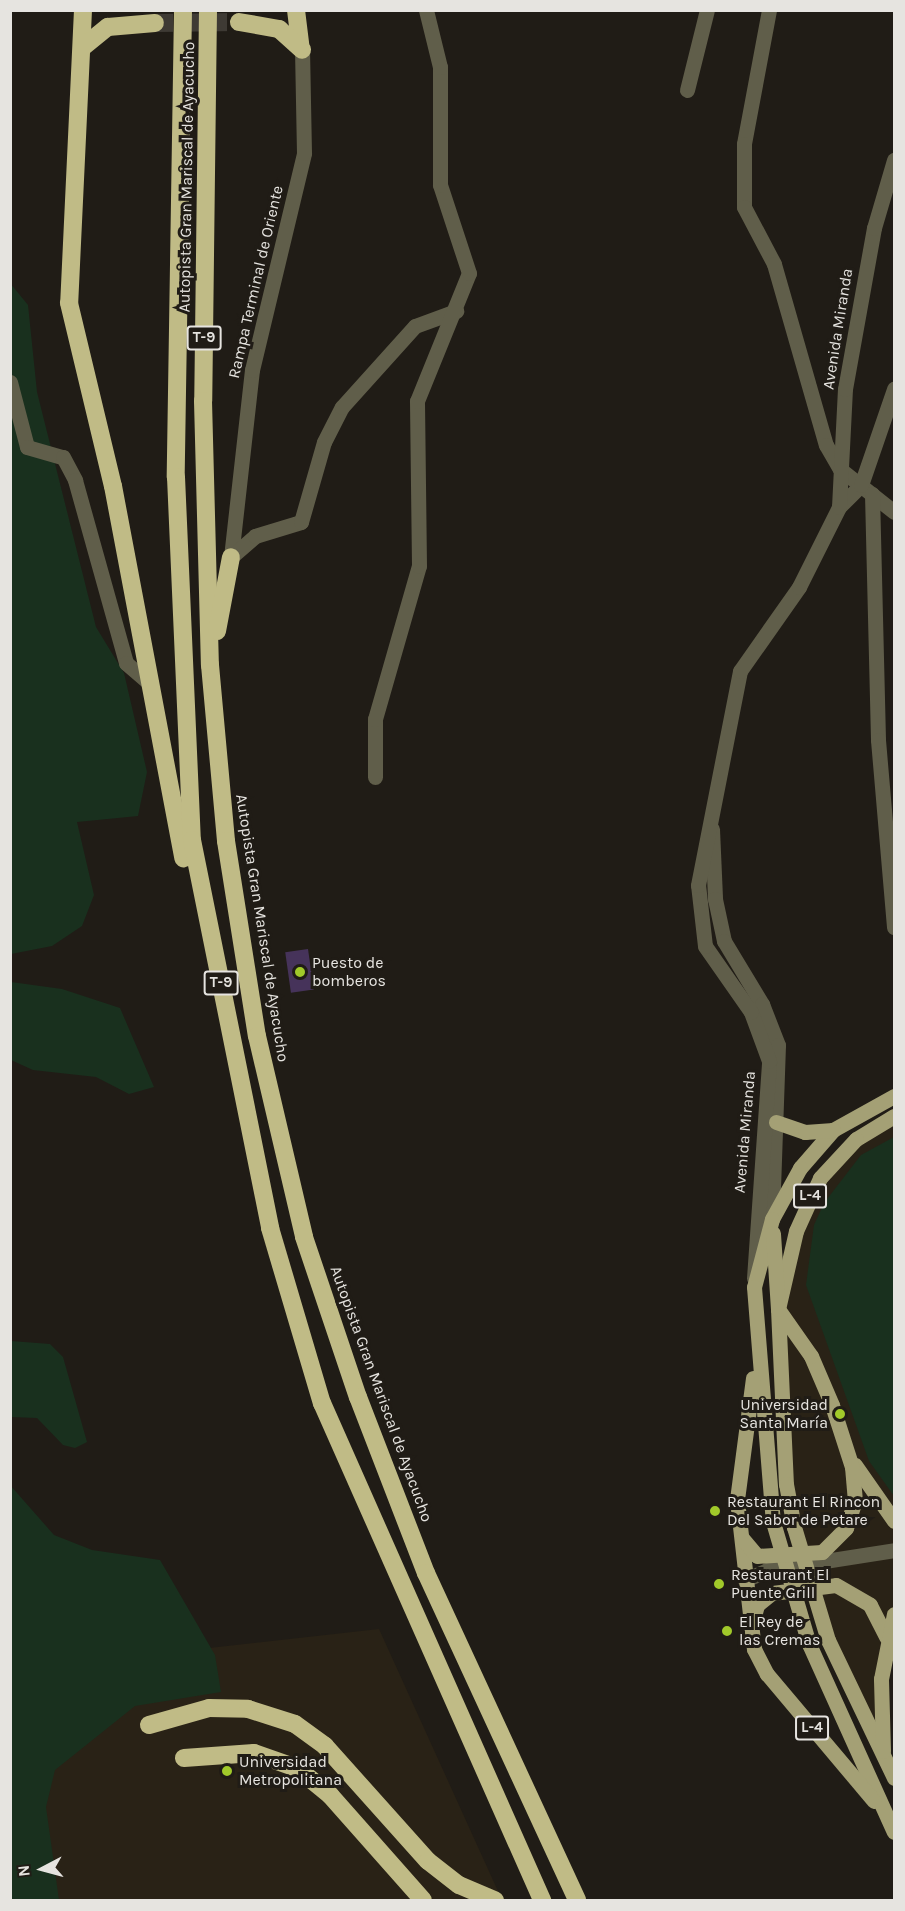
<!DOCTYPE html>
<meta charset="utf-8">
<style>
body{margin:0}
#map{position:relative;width:905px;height:1911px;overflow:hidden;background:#201c16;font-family:Karla,sans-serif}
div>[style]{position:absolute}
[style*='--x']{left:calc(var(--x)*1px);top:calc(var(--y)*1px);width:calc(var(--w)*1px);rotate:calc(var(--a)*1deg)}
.built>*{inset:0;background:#292216}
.green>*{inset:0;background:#19301e}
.building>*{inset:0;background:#46335a;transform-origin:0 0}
.highway-tunnel>*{height:18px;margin-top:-9px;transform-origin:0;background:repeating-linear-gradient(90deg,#3e3a34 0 18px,transparent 0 27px)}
.minor>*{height:15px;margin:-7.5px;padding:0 7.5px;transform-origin:7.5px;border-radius:7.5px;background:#605e4a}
.major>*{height:15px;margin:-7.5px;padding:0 7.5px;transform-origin:7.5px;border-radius:7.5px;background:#a4a075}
.highway>*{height:18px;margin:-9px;padding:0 9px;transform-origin:9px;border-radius:9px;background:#c0bb86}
.dots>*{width:16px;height:16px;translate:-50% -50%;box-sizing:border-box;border:3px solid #201c16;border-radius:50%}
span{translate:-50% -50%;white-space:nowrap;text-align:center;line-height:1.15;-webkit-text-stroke:6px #201c16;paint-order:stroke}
.shield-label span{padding:2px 4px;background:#201c16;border:2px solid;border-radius:4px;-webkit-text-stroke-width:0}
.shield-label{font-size:15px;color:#e6e4e0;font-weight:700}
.street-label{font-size:16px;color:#e6e4e0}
.poi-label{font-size:16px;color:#e6e4e0}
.left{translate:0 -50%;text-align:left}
.right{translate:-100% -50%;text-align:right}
.frame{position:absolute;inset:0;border:12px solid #e6e4e0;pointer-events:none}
.north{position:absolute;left:12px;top:1839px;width:60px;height:60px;-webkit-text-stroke:4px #201c16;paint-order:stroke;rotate:264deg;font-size:16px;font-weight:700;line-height:24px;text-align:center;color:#e6e4e0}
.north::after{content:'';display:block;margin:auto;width:21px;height:27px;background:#e6e4e0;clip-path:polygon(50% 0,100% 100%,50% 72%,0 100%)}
</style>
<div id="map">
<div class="built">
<i style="clip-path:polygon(894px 1116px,894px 1614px,881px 1724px,862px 1717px,794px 1527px,778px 1309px,820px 1179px)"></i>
<i style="clip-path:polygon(379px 1629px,502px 1900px,11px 1900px,11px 1721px,138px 1656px)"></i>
</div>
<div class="green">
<i style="clip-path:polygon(10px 283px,28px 305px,37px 392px,96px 627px,124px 673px,147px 772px,138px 816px,77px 822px,94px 895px,82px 926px,52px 946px,11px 954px)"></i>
<i style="clip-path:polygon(11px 982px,62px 989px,120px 1008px,154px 1087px,129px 1094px,96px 1077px,33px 1070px,11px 1060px)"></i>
<i style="clip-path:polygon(894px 1137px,894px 1496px,869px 1461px,806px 1285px,814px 1225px,824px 1203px,861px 1155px)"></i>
<i style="clip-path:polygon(11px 1341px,50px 1344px,63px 1357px,87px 1442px,75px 1448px,63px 1445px,37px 1418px,11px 1417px)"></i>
<i style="clip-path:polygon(10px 1485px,54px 1535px,92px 1550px,160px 1560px,215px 1655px,221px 1692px,135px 1706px,55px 1770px,46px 1807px,59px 1900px,11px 1900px)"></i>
</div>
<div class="building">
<i style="left:308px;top:949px;width:41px;height:23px;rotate:82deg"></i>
</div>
<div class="highway-tunnel">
<i style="--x:155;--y:23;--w:84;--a:-0.7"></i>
</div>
<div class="minor">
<i style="--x:769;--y:10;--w:136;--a:100.6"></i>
<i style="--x:744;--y:144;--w:63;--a:90"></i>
<i style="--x:744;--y:207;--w:64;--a:62.2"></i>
<i style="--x:774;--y:264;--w:188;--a:74"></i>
<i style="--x:826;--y:445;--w:28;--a:60"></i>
<i style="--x:840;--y:469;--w:69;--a:38.5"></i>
<i style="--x:687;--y:90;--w:82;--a:-76"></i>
<i style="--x:10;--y:382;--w:67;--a:75.3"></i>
<i style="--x:27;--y:447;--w:37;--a:16"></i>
<i style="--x:63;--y:457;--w:26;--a:62"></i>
<i style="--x:75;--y:480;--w:190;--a:74.4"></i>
<i style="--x:126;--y:663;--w:30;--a:41"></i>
<i style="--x:872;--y:494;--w:246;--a:88.6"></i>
<i style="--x:878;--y:740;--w:188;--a:85.1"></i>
<i style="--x:839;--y:507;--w:31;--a:-45"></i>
<i style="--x:861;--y:485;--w:102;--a:-71"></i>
<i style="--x:231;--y:557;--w:188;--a:-83.6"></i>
<i style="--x:252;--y:370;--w:223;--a:-76.5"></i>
<i style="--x:304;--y:153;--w:103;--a:-91.1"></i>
<i style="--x:231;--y:557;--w:32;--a:-41"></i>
<i style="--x:255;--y:536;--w:48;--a:-16.9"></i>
<i style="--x:301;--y:522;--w:83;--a:-74"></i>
<i style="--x:324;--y:442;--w:39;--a:-63"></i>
<i style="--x:342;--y:407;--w:109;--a:-48"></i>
<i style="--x:415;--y:326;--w:44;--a:-20.1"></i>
<i style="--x:375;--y:777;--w:58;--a:-90"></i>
<i style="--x:375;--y:719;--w:159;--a:-74"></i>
<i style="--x:419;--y:566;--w:165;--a:-90.7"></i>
<i style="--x:417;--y:401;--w:138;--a:-67.9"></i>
<i style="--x:469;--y:273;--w:93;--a:-108.2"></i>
<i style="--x:440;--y:185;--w:118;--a:-90"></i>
<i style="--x:440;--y:67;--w:59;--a:-103.8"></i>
<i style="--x:712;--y:829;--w:70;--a:87.5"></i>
<i style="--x:715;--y:899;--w:43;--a:77.9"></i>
<i style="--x:724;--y:941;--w:74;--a:58.9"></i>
<i style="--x:762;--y:1004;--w:44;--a:68.7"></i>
<i style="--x:778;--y:1045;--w:174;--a:92"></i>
<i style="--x:754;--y:1278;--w:218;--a:-86"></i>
<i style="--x:769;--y:1061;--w:52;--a:-110.2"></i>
<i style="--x:751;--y:1012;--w:80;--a:-124.9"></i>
<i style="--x:705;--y:946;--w:61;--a:-96.5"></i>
<i style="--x:698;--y:885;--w:218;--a:-78.9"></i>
<i style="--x:740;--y:671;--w:103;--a:-54.9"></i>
<i style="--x:799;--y:587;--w:89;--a:-63.4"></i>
<i style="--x:839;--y:507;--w:118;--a:-87.1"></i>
<i style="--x:845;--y:389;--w:164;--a:-79.8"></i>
<i style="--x:874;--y:228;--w:71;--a:-73.6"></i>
<i style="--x:745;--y:1580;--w:24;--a:-24"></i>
<i style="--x:767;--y:1570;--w:129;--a:-8.9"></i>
</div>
<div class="major">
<i style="--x:894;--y:1096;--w:70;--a:150.9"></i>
<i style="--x:833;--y:1130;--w:50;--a:131"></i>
<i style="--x:800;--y:1168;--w:58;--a:118.8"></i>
<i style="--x:772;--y:1219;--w:70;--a:104.8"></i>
<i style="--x:754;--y:1287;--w:236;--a:85.4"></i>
<i style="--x:773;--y:1522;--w:127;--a:73.6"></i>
<i style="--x:809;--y:1644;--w:206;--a:65.7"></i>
<i style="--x:894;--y:1116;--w:44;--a:148.8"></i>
<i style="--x:856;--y:1139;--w:53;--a:132.7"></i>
<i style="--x:820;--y:1178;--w:58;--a:114.4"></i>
<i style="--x:796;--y:1231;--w:80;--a:103"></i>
<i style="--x:778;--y:1309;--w:175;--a:87.4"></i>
<i style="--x:786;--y:1484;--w:44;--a:79.5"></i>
<i style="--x:794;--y:1527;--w:118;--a:73.3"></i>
<i style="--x:828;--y:1640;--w:153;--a:64.4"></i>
<i style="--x:776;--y:1122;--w:31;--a:19"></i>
<i style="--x:805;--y:1132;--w:28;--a:-4"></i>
<i style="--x:753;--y:1378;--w:123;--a:97.5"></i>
<i style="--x:737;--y:1500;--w:150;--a:83.5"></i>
<i style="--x:754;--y:1649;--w:28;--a:63"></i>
<i style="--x:767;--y:1674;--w:166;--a:49.9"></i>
<i style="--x:855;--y:1465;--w:68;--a:55.1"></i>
<i style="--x:742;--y:1538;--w:23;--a:50"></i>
<i style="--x:757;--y:1556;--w:65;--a:-3.5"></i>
<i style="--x:822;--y:1552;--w:34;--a:-45"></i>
<i style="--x:846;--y:1528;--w:28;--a:-72"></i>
<i style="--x:855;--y:1501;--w:34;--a:-95"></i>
<i style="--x:852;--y:1467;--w:65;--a:-107.9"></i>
<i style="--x:832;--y:1405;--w:53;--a:-113.2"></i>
<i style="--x:811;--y:1356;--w:57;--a:-125.1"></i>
<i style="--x:778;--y:1309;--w:76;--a:-93.8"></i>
<i style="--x:753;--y:1620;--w:16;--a:-75"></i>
<i style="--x:757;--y:1605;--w:19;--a:-39"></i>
<i style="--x:772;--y:1593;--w:64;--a:-7.1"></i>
<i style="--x:836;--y:1585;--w:39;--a:30"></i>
<i style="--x:870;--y:1605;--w:36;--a:63"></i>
<i style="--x:883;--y:1751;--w:72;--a:-91.6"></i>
<i style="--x:881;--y:1679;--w:66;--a:-78.7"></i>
</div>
<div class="highway">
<i style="--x:83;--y:10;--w:293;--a:92.7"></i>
<i style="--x:69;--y:303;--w:188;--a:76.5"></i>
<i style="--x:113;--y:486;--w:379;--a:79.3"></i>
<i style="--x:183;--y:10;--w:467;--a:90.9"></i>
<i style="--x:176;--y:477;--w:363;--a:87.5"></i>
<i style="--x:192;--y:840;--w:396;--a:78.6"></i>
<i style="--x:270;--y:1228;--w:183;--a:73.5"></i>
<i style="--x:322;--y:1403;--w:544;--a:66.12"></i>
<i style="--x:208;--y:10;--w:391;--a:90.7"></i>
<i style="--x:203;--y:401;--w:264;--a:88.5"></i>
<i style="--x:210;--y:665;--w:177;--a:84.8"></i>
<i style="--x:226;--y:841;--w:197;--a:81"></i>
<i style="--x:257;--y:1036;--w:206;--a:76.8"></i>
<i style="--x:304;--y:1237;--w:169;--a:71.4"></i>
<i style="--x:358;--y:1397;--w:189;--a:68.9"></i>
<i style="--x:426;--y:1573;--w:360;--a:65.2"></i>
<i style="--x:296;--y:10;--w:38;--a:83"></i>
<i style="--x:239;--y:22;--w:41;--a:9.9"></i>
<i style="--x:279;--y:29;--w:31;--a:42"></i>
<i style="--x:83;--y:47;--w:32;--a:-39"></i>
<i style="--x:108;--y:27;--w:47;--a:-4.9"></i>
<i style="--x:217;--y:631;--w:75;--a:-79.3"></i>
<i style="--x:149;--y:1725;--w:62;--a:-15.8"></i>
<i style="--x:209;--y:1708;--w:39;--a:1"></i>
<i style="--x:248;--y:1709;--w:49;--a:17.7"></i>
<i style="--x:295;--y:1724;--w:37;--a:36"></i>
<i style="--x:325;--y:1746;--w:154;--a:48.2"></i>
<i style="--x:428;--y:1861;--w:39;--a:38"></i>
<i style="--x:459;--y:1885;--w:39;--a:23"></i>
<i style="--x:184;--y:1758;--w:70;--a:-4.1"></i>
<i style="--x:254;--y:1753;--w:46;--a:19.2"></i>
<i style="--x:297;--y:1768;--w:43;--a:39.3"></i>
<i style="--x:330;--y:1795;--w:140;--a:48.5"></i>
</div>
<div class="dots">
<i style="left:300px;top:972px;background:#a1c92a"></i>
<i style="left:840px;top:1414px;background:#a1c92a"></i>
<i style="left:715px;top:1511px;background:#a1c92a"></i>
<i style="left:719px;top:1584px;background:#a1c92a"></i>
<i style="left:727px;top:1631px;background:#a1c92a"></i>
<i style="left:227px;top:1771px;background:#a1c92a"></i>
</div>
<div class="shield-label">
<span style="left:204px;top:338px">T-9</span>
<span style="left:221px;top:983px">T-9</span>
<span style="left:810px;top:1196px">L-4</span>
<span style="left:812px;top:1728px">L-4</span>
</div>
<div class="street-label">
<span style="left:187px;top:177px;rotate:-89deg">Autopista Gran Mariscal de Ayacucho</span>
<span style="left:256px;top:282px;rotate:-77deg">Rampa Terminal de Oriente</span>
<span style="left:838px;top:329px;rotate:-81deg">Avenida Miranda</span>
<span style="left:262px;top:928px;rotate:81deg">Autopista Gran Mariscal de Ayacucho</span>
<span style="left:745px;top:1132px;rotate:-85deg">Avenida Miranda</span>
<span style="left:381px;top:1394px;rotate:70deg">Autopista Gran Mariscal de Ayacucho</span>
</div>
<div class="poi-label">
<span class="left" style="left:312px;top:972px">Puesto de<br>bomberos</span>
<span class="right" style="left:828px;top:1414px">Universidad<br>Santa María</span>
<span class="left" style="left:727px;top:1511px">Restaurant El Rincon<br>Del Sabor de Petare</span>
<span class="left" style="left:731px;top:1584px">Restaurant El<br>Puente Grill</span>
<span class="left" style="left:739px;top:1631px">El Rey de<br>las Cremas</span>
<span class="left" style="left:239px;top:1771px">Universidad<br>Metropolitana</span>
</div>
<div class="frame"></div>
<div class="north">N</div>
</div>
